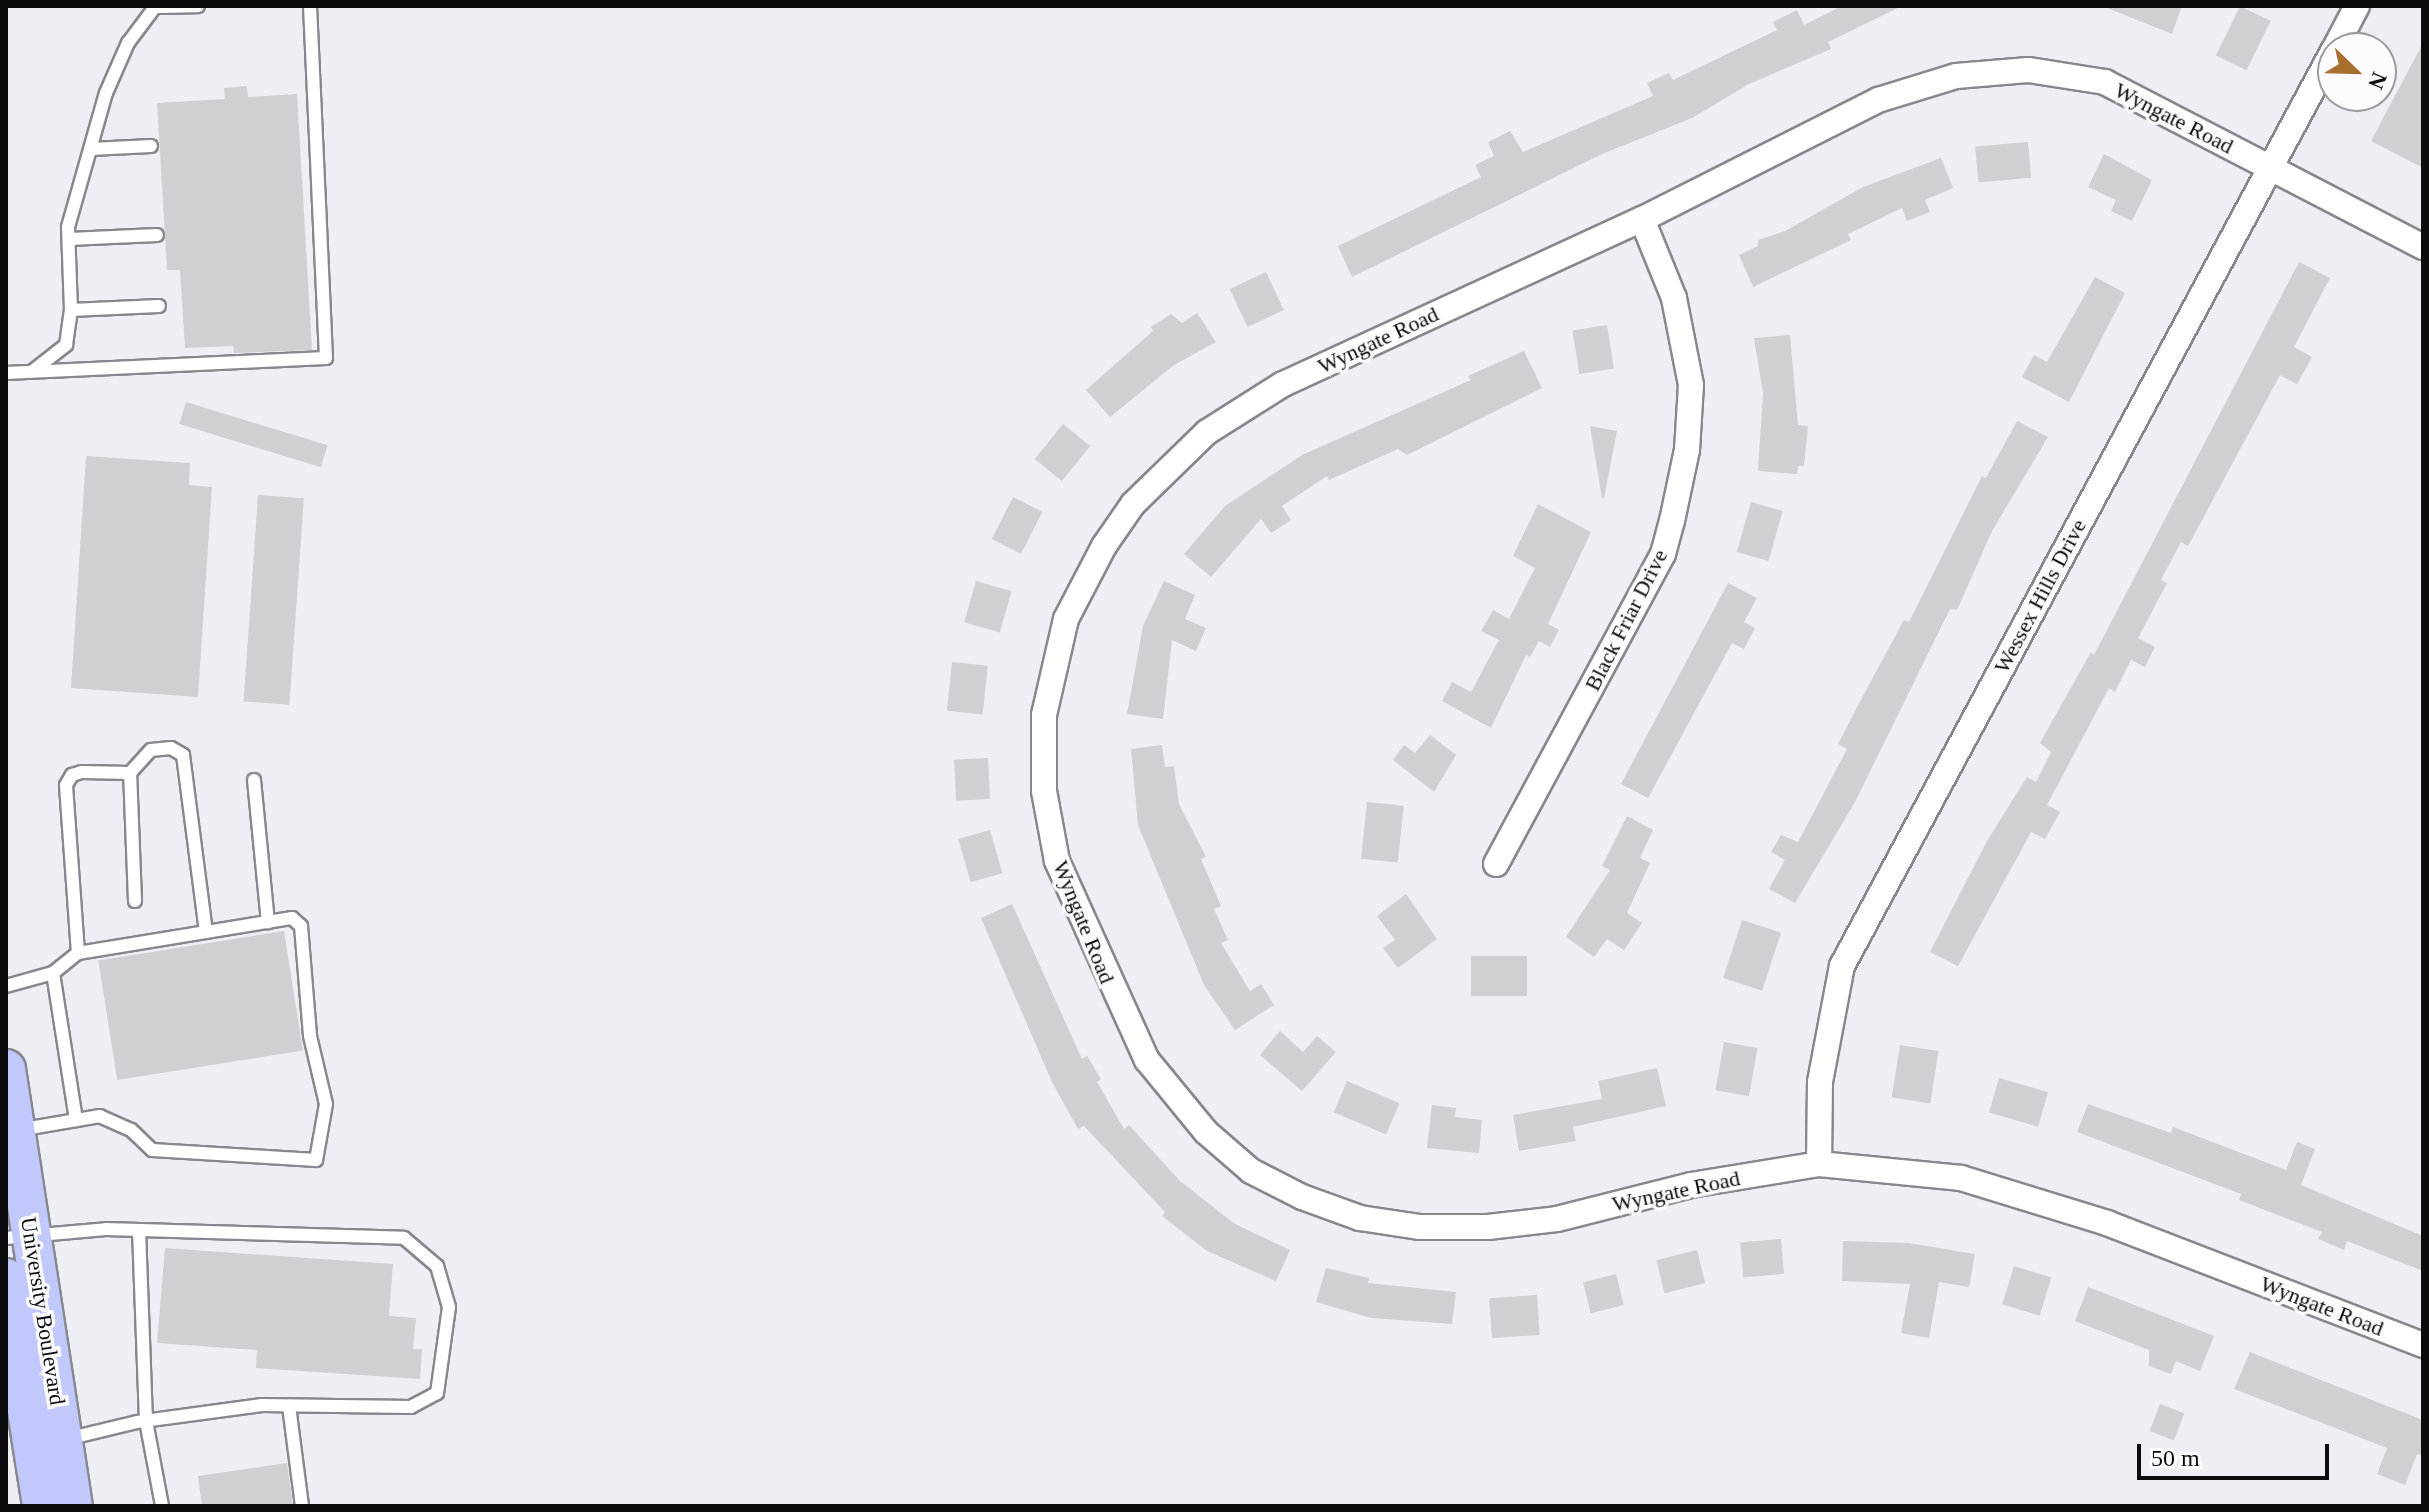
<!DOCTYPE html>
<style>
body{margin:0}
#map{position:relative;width:2429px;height:1512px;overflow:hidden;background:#eeeff4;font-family:"Times New Roman",serif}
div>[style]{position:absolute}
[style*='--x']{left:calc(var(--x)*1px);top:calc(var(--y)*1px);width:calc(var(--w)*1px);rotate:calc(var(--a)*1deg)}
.building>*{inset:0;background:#cfd0d4;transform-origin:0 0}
.roads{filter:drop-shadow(2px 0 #87888d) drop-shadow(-2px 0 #87888d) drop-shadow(0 2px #87888d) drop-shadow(0 -2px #87888d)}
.lane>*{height:12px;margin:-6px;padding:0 6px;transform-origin:6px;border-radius:6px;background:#fff}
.street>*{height:24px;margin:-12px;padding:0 12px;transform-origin:12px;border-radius:12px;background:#fff}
.primary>*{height:38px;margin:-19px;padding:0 19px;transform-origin:19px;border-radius:19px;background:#c0c8fc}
span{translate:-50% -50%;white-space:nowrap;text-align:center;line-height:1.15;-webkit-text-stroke:7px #fcfcfe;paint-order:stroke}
.street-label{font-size:22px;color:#0c0c0e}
.frame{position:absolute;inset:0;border:8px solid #0c0c0e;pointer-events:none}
.north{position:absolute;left:2317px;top:32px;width:80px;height:80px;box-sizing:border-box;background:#fcfcfe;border:2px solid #9c9c9e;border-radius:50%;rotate:113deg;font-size:22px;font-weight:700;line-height:32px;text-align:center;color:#0c0c0e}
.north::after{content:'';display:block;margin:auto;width:28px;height:36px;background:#a76e2d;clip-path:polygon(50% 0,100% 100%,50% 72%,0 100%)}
.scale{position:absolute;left:2137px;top:1444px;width:192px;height:36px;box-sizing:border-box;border:4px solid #0c0c0e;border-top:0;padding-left:10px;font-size:24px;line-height:28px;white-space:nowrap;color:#0c0c0e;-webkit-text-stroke:6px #fcfcfe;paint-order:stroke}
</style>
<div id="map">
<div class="building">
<i style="clip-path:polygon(1842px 6px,1902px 6px,1828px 42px,1831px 49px,1749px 84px,1692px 118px,1602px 154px,1352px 277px,1338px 246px,1481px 177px,1475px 165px,1494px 156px,1488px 142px,1510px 131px,1523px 152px,1653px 96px,1647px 83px,1669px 73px,1673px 80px,1777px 30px,1773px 22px,1797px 10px,1804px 25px)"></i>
<i style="clip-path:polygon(2102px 6px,2182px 6px,2172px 34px)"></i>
<i style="left:2240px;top:6px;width:34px;height:55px;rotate:26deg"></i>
<i style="clip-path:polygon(2423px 43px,2423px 168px,2371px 141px)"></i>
<i style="clip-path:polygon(247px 86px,248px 97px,297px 94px,312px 350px,234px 353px,233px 346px,185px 348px,180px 270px,167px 270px,157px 103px,225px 99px,224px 88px)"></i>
<i style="left:2028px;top:142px;width:36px;height:53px;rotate:85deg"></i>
<i style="clip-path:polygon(2104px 154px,2152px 180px,2132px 221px,2111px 211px,2116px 200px,2088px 187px)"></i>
<i style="clip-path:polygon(1941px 158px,1953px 188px,1925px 200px,1930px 212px,1907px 221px,1902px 208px,1848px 234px,1851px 240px,1753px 287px,1739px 255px,1758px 246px,1758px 240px,1785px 231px,1863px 187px)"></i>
<i style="clip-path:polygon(2299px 262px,2330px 278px,2294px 347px,2312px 357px,2297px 384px,2280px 375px,2188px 546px,2181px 542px,2161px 580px,2167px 583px,2138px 638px,2155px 647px,2145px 667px,2131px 660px,2115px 692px,2109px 688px,2047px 805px,2060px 812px,2045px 839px,2031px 832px,1958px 966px,1930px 952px,1987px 841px,2027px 777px,2036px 782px,2051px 752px,2040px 743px,2091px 652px,2094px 655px)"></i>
<i style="left:1266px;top:272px;width:42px;height:40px;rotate:65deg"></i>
<i style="clip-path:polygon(2095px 277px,2125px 293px,2069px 402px,2022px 377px,2034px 355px,2047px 362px)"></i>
<i style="clip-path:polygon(1197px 313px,1216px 342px,1174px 365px,1110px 417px,1086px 390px,1153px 331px,1151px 327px,1171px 314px,1182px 323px)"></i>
<i style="left:1607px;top:325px;width:44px;height:35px;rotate:81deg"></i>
<i style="clip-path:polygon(1790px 335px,1798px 425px,1808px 426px,1804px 466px,1798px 466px,1797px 474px,1758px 471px,1763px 393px,1754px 338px)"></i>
<i style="clip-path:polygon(1524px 351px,1542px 388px,1407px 455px,1398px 449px,1329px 480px,1327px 476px,1282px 506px,1291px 520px,1271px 533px,1261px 519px,1211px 577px,1184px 554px,1225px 506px,1302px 455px,1471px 380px,1468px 376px)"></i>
<i style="left:186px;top:402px;width:148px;height:23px;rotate:17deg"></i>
<i style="clip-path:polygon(2017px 421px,2048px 437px,1992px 531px,1957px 610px,1950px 609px,1855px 802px,1795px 903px,1769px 889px,1785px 860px,1771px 852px,1781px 835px,1798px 842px,1847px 749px,1838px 744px,1864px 694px,1904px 620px,1909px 622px,1982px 476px,1986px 478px)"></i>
<i style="left:1063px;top:424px;width:35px;height:45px;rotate:39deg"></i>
<i style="clip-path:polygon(1590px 426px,1617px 431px,1604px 498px,1602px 498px)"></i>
<i style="clip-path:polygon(86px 456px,190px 463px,189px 485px,212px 487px,198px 697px,71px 688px)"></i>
<i style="left:258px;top:495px;width:46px;height:207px;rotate:4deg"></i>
<i style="left:1013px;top:497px;width:33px;height:47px;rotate:27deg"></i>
<i style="left:1751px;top:502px;width:33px;height:52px;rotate:16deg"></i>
<i style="clip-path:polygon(1538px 504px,1591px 532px,1548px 624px,1559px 630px,1550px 647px,1539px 641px,1530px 657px,1526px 655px,1491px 728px,1442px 701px,1452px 682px,1471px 692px,1499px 640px,1481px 631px,1493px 610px,1509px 619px,1535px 568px,1513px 556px)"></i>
<i style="left:976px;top:581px;width:37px;height:43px;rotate:16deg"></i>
<i style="clip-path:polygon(1164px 581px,1195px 595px,1185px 619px,1206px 628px,1196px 651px,1172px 640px,1163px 719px,1127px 714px,1143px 626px)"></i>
<i style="clip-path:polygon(1728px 583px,1757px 598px,1744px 622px,1755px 628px,1744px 649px,1732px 643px,1648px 798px,1621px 784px)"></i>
<i style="left:952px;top:662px;width:36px;height:49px;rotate:6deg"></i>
<i style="clip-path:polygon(1430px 735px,1456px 755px,1434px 792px,1393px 760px,1404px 745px,1415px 753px)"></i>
<i style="clip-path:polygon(1162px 745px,1165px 767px,1174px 766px,1179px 804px,1206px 857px,1201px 859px,1221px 906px,1214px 909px,1228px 940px,1221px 943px,1250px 991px,1261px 984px,1274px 1005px,1235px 1030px,1204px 985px,1138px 825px,1131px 749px)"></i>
<i style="left:988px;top:758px;width:41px;height:34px;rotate:87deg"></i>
<i style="left:1367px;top:802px;width:37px;height:57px;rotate:6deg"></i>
<i style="clip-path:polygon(1627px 816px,1653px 830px,1640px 858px,1650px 863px,1627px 913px,1642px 923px,1624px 950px,1607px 939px,1594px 957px,1566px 937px,1610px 870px,1602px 866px)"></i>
<i style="left:990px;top:830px;width:45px;height:33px;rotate:74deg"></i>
<i style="clip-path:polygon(1406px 894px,1437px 939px,1398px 968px,1383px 948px,1395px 940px,1377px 916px)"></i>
<i style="clip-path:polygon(1012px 904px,1082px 1059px,1087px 1056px,1101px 1079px,1097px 1082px,1124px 1129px,1129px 1125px,1180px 1181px,1235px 1224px,1290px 1250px,1276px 1281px,1207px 1251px,1162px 1216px,1165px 1212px,1084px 1126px,1078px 1129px,1052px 1082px,981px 918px)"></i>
<i style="left:1742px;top:920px;width:41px;height:61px;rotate:18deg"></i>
<i style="left:284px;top:931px;width:121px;height:188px;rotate:81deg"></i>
<i style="left:1527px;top:956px;width:40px;height:56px;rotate:90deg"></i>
<i style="clip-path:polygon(1280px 1031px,1303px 1052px,1317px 1036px,1336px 1052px,1302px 1091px,1260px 1055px)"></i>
<i style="left:1724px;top:1042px;width:34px;height:49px;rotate:10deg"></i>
<i style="left:1900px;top:1045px;width:39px;height:53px;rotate:9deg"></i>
<i style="clip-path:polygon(1657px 1068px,1666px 1106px,1573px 1127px,1576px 1141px,1519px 1151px,1513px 1115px,1602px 1099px,1598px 1081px)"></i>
<i style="left:1999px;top:1078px;width:51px;height:36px;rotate:16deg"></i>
<i style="left:1347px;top:1081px;width:57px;height:34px;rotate:23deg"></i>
<i style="clip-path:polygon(2088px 1104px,2171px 1133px,2173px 1127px,2286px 1170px,2297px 1142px,2315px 1149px,2301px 1185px,2423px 1236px,2423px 1271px,2347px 1241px,2344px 1250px,2318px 1239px,2322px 1232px,2239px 1200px,2241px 1194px,2077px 1132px)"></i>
<i style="clip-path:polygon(1432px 1105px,1456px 1108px,1455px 1117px,1482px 1120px,1479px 1153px,1427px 1148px)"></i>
<i style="left:1781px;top:1239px;width:35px;height:41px;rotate:85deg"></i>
<i style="clip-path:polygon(1843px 1241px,1909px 1243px,1975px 1254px,1969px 1287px,1939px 1282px,1929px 1338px,1901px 1333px,1910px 1284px,1842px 1281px)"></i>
<i style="clip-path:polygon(165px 1248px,393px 1264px,389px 1316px,416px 1318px,413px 1349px,422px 1349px,420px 1379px,256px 1368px,257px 1350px,157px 1343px)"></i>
<i style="left:1697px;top:1250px;width:34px;height:42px;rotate:76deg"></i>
<i style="left:2014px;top:1266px;width:39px;height:40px;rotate:17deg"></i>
<i style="clip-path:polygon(1326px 1268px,1369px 1278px,1368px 1283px,1456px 1292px,1452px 1324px,1371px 1318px,1316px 1302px)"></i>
<i style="left:1616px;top:1274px;width:32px;height:34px;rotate:76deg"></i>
<i style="clip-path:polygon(2088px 1287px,2214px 1336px,2200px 1371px,2176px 1361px,2171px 1374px,2149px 1366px,2149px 1350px,2075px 1321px)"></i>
<i style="left:1537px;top:1295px;width:40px;height:48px;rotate:86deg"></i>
<i style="clip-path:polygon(2250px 1352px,2423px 1420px,2423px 1456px,2417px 1454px,2405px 1485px,2377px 1474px,2387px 1448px,2234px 1389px)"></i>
<i style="left:2160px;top:1404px;width:26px;height:29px;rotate:21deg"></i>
<i style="clip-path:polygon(287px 1463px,293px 1506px,202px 1506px,198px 1476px)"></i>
</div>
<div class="roads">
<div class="lane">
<i style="--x:91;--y:149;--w:60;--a:-2.9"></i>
<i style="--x:69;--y:239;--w:88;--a:-2.6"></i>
<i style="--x:71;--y:310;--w:83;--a:-92.1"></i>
<i style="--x:68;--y:227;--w:139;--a:-74.2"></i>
<i style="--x:106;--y:93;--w:55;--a:-66.3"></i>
<i style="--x:128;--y:43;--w:45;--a:-53.1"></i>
<i style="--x:155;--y:7;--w:43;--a:-1.3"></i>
<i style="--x:34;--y:370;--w:41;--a:-38"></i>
<i style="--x:66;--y:345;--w:35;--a:-82"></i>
<i style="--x:71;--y:310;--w:88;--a:-2.6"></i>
<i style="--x:6;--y:373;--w:320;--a:-2.7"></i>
<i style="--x:326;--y:358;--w:352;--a:-92.6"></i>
<i style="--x:254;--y:780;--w:143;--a:84.4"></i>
<i style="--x:135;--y:901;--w:128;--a:-92.2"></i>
<i style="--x:130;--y:773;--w:31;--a:-48"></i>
<i style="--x:151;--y:750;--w:20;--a:-6"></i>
<i style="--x:171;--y:748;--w:14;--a:30"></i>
<i style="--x:183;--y:755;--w:178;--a:82.6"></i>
<i style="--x:78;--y:953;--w:168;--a:-94.1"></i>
<i style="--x:66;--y:785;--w:12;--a:-59"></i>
<i style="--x:72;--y:775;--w:10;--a:-17"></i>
<i style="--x:82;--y:772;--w:48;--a:1.2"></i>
<i style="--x:53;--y:973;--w:149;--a:81.1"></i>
<i style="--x:6;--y:986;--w:49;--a:-15.5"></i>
<i style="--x:53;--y:973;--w:32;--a:-39"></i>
<i style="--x:78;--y:953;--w:217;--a:-9.3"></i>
<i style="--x:292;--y:918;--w:12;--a:42"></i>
<i style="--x:301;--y:926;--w:110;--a:85.3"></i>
<i style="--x:310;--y:1036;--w:70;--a:76.8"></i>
<i style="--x:326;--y:1104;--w:57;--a:100.1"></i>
<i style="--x:316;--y:1160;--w:164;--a:-176.5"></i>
<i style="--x:152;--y:1150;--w:29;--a:-136"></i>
<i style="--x:131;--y:1130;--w:34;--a:-156"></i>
<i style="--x:100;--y:1116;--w:83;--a:170.3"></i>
<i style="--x:139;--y:1230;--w:191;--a:87.9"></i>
<i style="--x:146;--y:1421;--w:86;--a:79.3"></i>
<i style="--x:6;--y:1238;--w:100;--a:-5.1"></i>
<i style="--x:106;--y:1229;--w:298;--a:1.7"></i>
<i style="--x:404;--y:1238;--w:43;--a:40.3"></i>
<i style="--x:437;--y:1266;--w:43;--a:73.7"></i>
<i style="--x:449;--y:1307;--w:87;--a:97.9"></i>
<i style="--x:437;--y:1393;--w:30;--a:152"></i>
<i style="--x:411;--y:1407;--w:149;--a:-179.2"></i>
<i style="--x:262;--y:1405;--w:126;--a:172.3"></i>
<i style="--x:137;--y:1422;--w:73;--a:166.5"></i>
<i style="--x:289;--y:1406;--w:101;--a:82.6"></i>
</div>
<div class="street">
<i style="--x:2335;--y:48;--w:47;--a:-62.4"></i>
<i style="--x:2423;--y:247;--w:358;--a:-152.6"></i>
<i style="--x:2105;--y:82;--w:78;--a:-171.1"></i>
<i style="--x:2028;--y:70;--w:72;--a:175.2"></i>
<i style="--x:1956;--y:76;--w:82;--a:162.9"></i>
<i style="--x:1878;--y:100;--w:264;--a:153.2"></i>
<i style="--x:1642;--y:219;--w:395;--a:155.3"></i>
<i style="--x:1283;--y:384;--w:90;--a:147.7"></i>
<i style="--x:1207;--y:432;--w:103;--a:135.8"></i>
<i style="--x:1133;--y:504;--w:51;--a:124.6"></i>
<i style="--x:1104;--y:546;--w:82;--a:117.5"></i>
<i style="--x:1066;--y:619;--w:98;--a:102.9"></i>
<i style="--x:1044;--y:715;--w:76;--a:90"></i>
<i style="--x:1044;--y:791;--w:71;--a:79.5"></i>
<i style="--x:1057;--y:861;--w:218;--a:65.7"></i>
<i style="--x:1147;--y:1060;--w:93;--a:50.7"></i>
<i style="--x:1206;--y:1132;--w:60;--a:40.9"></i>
<i style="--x:1251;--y:1171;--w:57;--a:27"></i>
<i style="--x:1302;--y:1197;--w:62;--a:19.9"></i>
<i style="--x:1360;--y:1218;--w:61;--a:8.5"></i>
<i style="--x:1420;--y:1227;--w:68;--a:0"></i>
<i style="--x:1488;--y:1227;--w:69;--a:-6.6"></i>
<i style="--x:1557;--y:1219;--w:138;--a:-14.2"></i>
<i style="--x:1691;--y:1185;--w:130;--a:-9.3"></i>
<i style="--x:1819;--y:1164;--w:143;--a:5.6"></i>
<i style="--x:1961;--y:1178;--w:153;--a:17.1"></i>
<i style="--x:2107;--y:1223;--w:339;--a:21.1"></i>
<i style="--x:1496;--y:864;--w:352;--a:-61.7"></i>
<i style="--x:1663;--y:554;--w:34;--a:-75"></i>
<i style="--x:1672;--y:521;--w:73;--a:-78.1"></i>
<i style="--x:1687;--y:450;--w:65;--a:-86.5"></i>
<i style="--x:1691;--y:385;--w:89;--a:-101.1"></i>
<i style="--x:1674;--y:298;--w:85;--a:-112.1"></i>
<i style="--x:1819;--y:1164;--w:82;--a:-89.3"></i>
<i style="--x:1820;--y:1082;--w:118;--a:-79.3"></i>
<i style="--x:1842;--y:966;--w:1038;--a:-61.78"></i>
</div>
<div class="primary">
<i style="--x:6;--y:1069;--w:442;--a:81.3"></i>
<i style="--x:6;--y:1278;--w:231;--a:81"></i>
</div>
</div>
<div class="street-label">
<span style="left:2174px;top:118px;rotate:27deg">Wyngate Road</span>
<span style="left:1378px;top:340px;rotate:-25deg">Wyngate Road</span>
<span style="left:2040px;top:596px;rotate:-62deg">Wessex Hills Drive</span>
<span style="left:1626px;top:620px;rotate:-63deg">Black Friar Drive</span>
<span style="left:1084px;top:922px;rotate:68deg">Wyngate Road</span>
<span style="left:1676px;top:1191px;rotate:-12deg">Wyngate Road</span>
<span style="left:2322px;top:1306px;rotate:21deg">Wyngate Road</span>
<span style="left:43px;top:1311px;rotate:81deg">University Boulevard</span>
</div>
<div class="frame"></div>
<div class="north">N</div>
<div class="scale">50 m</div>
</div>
